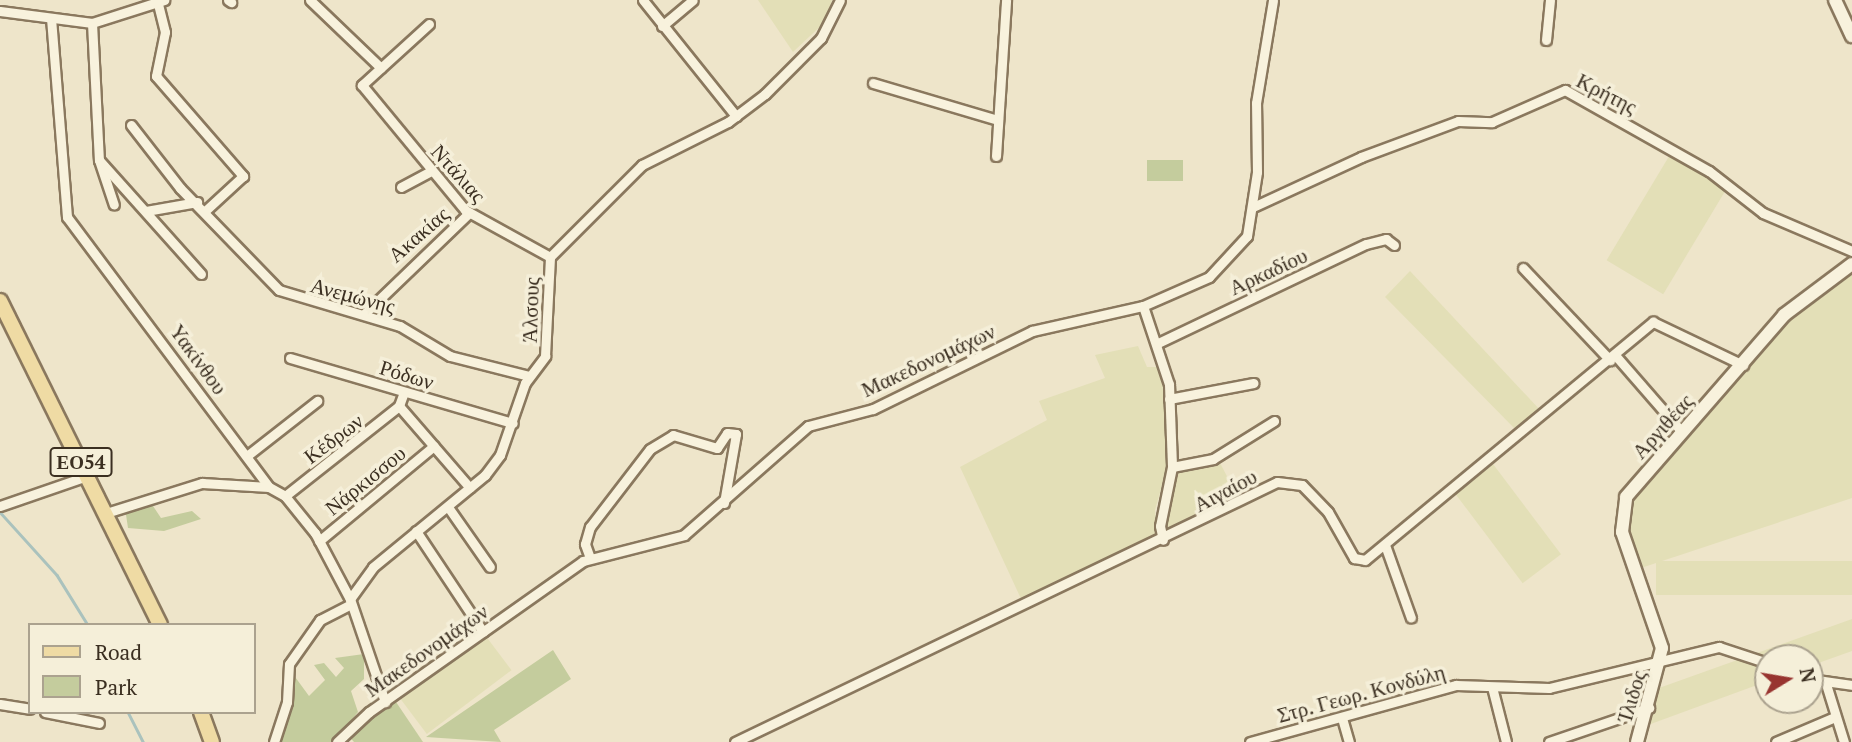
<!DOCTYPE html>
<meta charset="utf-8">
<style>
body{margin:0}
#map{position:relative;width:1852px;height:742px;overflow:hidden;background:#eee5ca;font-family:"PT Serif",serif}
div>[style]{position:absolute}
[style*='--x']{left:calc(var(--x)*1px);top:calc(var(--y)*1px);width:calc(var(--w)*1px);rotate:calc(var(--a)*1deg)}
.farmland>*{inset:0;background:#e3dfb7;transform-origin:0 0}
.green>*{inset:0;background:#c4cc9d;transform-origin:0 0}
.stream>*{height:2.5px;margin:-1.25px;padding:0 1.25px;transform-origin:1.25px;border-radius:1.25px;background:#aac2bd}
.roads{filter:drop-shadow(2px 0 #8a785e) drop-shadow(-2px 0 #8a785e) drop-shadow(0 2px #8a785e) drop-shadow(0 -2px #8a785e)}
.street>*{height:9px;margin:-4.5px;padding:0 4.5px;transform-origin:4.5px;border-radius:4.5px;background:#f8f2dd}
.secondary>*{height:12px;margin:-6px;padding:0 6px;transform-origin:6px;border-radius:6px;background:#f8f2dd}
.primary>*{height:14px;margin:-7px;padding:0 7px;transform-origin:7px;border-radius:7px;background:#efdba4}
span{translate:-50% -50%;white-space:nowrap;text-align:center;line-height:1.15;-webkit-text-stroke:7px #f5efd9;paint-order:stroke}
.shield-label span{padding:2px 5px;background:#f5efd9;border:2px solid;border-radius:5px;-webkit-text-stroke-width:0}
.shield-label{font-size:19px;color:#3b2f21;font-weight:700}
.street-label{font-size:21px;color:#3b2f21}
.legend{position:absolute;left:28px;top:623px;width:228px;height:91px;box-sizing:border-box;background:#f5efd9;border:2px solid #aba28f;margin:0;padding:9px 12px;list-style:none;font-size:21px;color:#3b2f21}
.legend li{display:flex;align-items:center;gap:14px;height:35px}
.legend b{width:35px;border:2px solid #aba28f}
.north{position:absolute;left:1754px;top:644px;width:70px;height:70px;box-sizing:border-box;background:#f5efd9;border:2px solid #aba28f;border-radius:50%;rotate:79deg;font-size:19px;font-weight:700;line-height:28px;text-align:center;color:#3b2f21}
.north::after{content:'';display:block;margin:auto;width:24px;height:32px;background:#983430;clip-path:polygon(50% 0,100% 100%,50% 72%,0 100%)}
</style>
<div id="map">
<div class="farmland">
<i style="clip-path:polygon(758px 0,832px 0,826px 21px,793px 52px)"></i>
<i style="left:1671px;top:153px;width:66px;height:125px;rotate:31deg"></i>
<i style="clip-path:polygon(1852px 268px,1852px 498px,1641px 568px,1625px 531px,1630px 498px,1786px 317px)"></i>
<i style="clip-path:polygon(1410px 271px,1542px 412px,1518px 432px,1385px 297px)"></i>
<i style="clip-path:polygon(1138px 346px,1147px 367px,1159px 367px,1165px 388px,1167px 468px,1155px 510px,1157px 541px,1023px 603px,960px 467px,1047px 420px,1039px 401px,1105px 378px,1095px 355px)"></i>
<i style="clip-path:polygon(1220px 463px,1239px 499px,1165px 538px,1173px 471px)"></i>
<i style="left:1493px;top:464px;width:113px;height:48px;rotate:53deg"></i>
<i style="left:1852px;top:561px;width:34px;height:196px;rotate:90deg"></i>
<i style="clip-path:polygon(1852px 619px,1852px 651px,1810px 666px,1810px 658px,1768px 658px,1768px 681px,1648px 725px,1659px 688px)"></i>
<i style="left:485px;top:635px;width:44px;height:106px;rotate:53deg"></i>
</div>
<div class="green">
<i style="left:1147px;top:160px;width:36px;height:21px"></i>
<i style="clip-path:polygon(149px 500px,161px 518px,192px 511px,201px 519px,164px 531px,128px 528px,125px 508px)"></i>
<i style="clip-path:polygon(553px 650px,571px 679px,494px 730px,501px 742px,426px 737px)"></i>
<i style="clip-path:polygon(364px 654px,364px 679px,351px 691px,358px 712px,333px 742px,273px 742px,286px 719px,290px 670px,309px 696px,325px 680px,314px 665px,324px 663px,336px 677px,344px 668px,335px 658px)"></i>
<i style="clip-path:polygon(394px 699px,423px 742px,354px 742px,347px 734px)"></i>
</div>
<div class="stream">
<i style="--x:0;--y:512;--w:85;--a:47.9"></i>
<i style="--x:57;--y:575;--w:59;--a:58.2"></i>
<i style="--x:128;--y:712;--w:34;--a:63"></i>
</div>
<div class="roads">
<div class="street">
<i style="--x:228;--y:0;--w:4;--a:34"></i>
<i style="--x:310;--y:0;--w:98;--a:43.8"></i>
<i style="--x:643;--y:0;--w:149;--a:51.3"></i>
<i style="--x:158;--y:4;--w:29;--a:76"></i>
<i style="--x:165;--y:32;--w:45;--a:101.6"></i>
<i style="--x:156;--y:76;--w:133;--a:49"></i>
<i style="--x:243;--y:176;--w:52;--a:137.4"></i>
<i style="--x:0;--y:11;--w:93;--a:7.4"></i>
<i style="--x:92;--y:23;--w:76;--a:-17.7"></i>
<i style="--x:51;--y:18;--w:200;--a:85.4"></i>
<i style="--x:67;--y:217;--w:337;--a:53.2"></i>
<i style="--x:269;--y:487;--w:18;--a:29"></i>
<i style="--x:285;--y:496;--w:48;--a:51"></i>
<i style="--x:315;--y:533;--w:75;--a:62.1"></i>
<i style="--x:350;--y:599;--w:109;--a:71.2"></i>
<i style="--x:92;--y:23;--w:137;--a:87.1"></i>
<i style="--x:99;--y:160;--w:153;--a:48.2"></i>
<i style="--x:429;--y:24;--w:91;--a:137.7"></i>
<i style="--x:362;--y:85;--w:162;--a:50.5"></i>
<i style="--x:465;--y:210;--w:97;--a:28.9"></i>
<i style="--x:662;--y:26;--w:40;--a:-40"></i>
<i style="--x:1546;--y:40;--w:40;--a:-84.3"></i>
<i style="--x:873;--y:83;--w:130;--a:16.5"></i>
<i style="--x:131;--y:125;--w:80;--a:52.1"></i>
<i style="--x:180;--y:188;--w:142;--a:45.9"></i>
<i style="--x:279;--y:290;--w:126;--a:16.6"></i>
<i style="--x:400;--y:326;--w:58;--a:31"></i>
<i style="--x:450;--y:356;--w:81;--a:14.2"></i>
<i style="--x:996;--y:156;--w:156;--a:-86.3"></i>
<i style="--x:99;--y:160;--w:47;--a:71.6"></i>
<i style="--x:401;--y:187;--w:34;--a:-28"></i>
<i style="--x:1253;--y:207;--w:119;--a:-24.8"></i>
<i style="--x:1361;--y:157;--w:103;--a:-20.4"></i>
<i style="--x:1458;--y:121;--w:34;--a:2"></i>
<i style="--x:1492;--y:122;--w:80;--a:-23.7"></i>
<i style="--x:1565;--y:90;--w:165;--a:29.4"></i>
<i style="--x:1709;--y:171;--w:68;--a:37.9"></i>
<i style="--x:1763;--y:213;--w:97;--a:23.1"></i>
<i style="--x:146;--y:211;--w:52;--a:-10"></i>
<i style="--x:1523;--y:268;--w:127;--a:46.6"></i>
<i style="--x:1143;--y:306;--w:82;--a:71.6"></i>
<i style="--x:1169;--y:384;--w:83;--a:87.9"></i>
<i style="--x:1172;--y:467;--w:60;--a:101.5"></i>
<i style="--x:1160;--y:526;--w:14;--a:78"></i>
<i style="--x:364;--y:314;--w:146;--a:-43.9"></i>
<i style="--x:1158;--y:343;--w:230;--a:-25.5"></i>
<i style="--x:1366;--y:244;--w:21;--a:-14"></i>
<i style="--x:1386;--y:239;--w:10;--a:37"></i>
<i style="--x:1615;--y:355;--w:102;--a:49"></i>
<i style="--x:290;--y:358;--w:232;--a:16.3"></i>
<i style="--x:404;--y:392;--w:15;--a:110"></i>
<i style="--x:399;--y:406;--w:108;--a:49.1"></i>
<i style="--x:1169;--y:399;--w:86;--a:-10.7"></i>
<i style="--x:248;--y:455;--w:88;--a:-38"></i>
<i style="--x:1172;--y:467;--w:42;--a:-11"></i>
<i style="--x:1213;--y:459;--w:72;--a:-31.9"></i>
<i style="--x:285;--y:496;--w:145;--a:-38.3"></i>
<i style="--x:0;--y:506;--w:92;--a:-19"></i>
<i style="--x:448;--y:507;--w:73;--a:55"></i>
<i style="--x:106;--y:513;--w:101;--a:-17.4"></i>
<i style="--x:202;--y:483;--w:67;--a:3.4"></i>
<i style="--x:416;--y:531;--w:121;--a:56.4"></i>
<i style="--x:319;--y:541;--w:149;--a:-39.6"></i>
<i style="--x:1385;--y:545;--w:77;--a:70.4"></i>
<i style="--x:590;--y:558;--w:15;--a:-110"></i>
<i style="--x:585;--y:544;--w:18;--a:-74"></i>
<i style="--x:590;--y:527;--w:98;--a:-52.4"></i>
<i style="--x:650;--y:449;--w:27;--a:-31"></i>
<i style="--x:673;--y:435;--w:46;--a:16.5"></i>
<i style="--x:717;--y:448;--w:18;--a:-56"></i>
<i style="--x:727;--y:433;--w:9;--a:6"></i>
<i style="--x:736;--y:434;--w:70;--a:99.9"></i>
<i style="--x:350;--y:599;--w:39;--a:-54"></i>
<i style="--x:373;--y:567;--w:145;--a:-39.4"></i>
<i style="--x:485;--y:475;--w:25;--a:-53"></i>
<i style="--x:500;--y:455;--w:76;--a:-70.9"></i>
<i style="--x:525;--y:383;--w:34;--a:-53"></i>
<i style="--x:545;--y:356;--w:99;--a:-87.1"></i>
<i style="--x:550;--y:257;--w:130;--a:-45"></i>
<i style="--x:642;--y:165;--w:96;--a:-26.6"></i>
<i style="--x:728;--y:122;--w:46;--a:-37.1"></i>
<i style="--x:765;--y:94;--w:79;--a:-45"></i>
<i style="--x:821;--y:38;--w:42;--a:-63.4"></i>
<i style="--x:1810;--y:679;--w:42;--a:8.1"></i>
<i style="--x:1826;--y:684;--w:61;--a:72.8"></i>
<i style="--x:1492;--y:687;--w:57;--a:75.7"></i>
<i style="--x:0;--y:704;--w:30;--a:9"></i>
<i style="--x:45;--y:712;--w:55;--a:11.5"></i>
<i style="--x:1342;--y:718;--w:25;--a:74"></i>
<i style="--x:274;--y:742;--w:42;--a:-72"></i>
<i style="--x:287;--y:702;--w:38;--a:-87"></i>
<i style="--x:289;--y:664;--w:54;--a:-54.8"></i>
<i style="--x:320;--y:620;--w:35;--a:-27"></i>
<i style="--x:337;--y:742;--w:44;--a:-43.2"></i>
<i style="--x:369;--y:712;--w:262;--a:-35.2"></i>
<i style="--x:583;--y:561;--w:104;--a:-14.4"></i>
<i style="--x:684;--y:535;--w:165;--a:-41.3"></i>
<i style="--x:808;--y:426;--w:67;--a:-14.7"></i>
<i style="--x:873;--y:409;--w:177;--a:-26.1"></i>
<i style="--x:1032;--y:331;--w:114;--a:-12.7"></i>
<i style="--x:1143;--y:306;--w:72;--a:-23.7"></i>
<i style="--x:1209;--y:277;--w:56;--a:-47.2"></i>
<i style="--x:1247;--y:236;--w:65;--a:-81.1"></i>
<i style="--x:1257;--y:172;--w:69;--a:-90.8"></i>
<i style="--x:1256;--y:103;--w:104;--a:-80.6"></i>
<i style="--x:735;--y:742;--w:601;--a:-25.63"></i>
<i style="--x:1277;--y:482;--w:25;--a:7"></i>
<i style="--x:1302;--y:485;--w:37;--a:46"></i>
<i style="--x:1328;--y:512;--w:53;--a:60.5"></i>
<i style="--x:1354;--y:558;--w:11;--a:10"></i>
<i style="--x:1365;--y:560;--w:374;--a:-39.6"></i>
<i style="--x:1653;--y:322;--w:100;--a:25.5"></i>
<i style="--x:1250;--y:742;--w:214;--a:-15.5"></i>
<i style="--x:1456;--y:685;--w:93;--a:1.8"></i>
<i style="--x:1549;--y:688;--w:175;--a:-13.6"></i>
<i style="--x:1719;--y:647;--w:52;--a:18.1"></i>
<i style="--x:1549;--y:742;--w:106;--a:-18.8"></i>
<i style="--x:1776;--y:742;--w:64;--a:-23"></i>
</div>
<div class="secondary">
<i style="--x:1835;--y:0;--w:40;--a:65"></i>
<i style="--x:1637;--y:742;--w:97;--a:-75.1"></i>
<i style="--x:1662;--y:648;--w:123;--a:-109"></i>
<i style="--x:1622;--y:532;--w:35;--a:-83"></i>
<i style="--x:1626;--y:497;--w:241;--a:-49"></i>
<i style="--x:1784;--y:315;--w:85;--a:-36.9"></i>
</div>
<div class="primary">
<i style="--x:0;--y:301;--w:361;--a:63.7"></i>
<i style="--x:201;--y:712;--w:32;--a:70"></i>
</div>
</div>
<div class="shield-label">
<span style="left:81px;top:462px">ΕΟ54</span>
</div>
<div class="street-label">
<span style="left:1607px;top:93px;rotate:27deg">Κρήτης</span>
<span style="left:459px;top:173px;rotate:48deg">Ντάλιας</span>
<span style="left:418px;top:234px;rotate:-41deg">Ακακίας</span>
<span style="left:1268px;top:271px;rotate:-25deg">Αρκαδίου</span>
<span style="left:353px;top:295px;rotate:15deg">Ανεμώνης</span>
<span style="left:530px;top:310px;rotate:-88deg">Άλσους</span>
<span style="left:199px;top:359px;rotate:54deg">Υακίνθου</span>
<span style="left:928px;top:360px;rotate:-25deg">Μακεδονομάχων</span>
<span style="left:407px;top:374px;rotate:17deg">Ρόδων</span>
<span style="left:1662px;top:426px;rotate:-48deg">Αργιθέας</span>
<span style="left:333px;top:438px;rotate:-37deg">Κέδρων</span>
<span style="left:365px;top:480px;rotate:-39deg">Νάρκισσου</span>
<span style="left:1225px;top:490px;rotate:-28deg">Αιγαίου</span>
<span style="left:426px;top:650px;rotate:-35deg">Μακεδονομάχων</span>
<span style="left:1361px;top:693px;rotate:-15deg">Στρ. Γεωρ. Κονδύλη</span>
<span style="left:1631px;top:696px;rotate:-73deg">Ίλιδος</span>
</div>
<ul class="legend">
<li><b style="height:9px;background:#efdba4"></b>Road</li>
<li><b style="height:19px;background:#c4cc9d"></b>Park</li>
</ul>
<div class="north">N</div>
</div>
